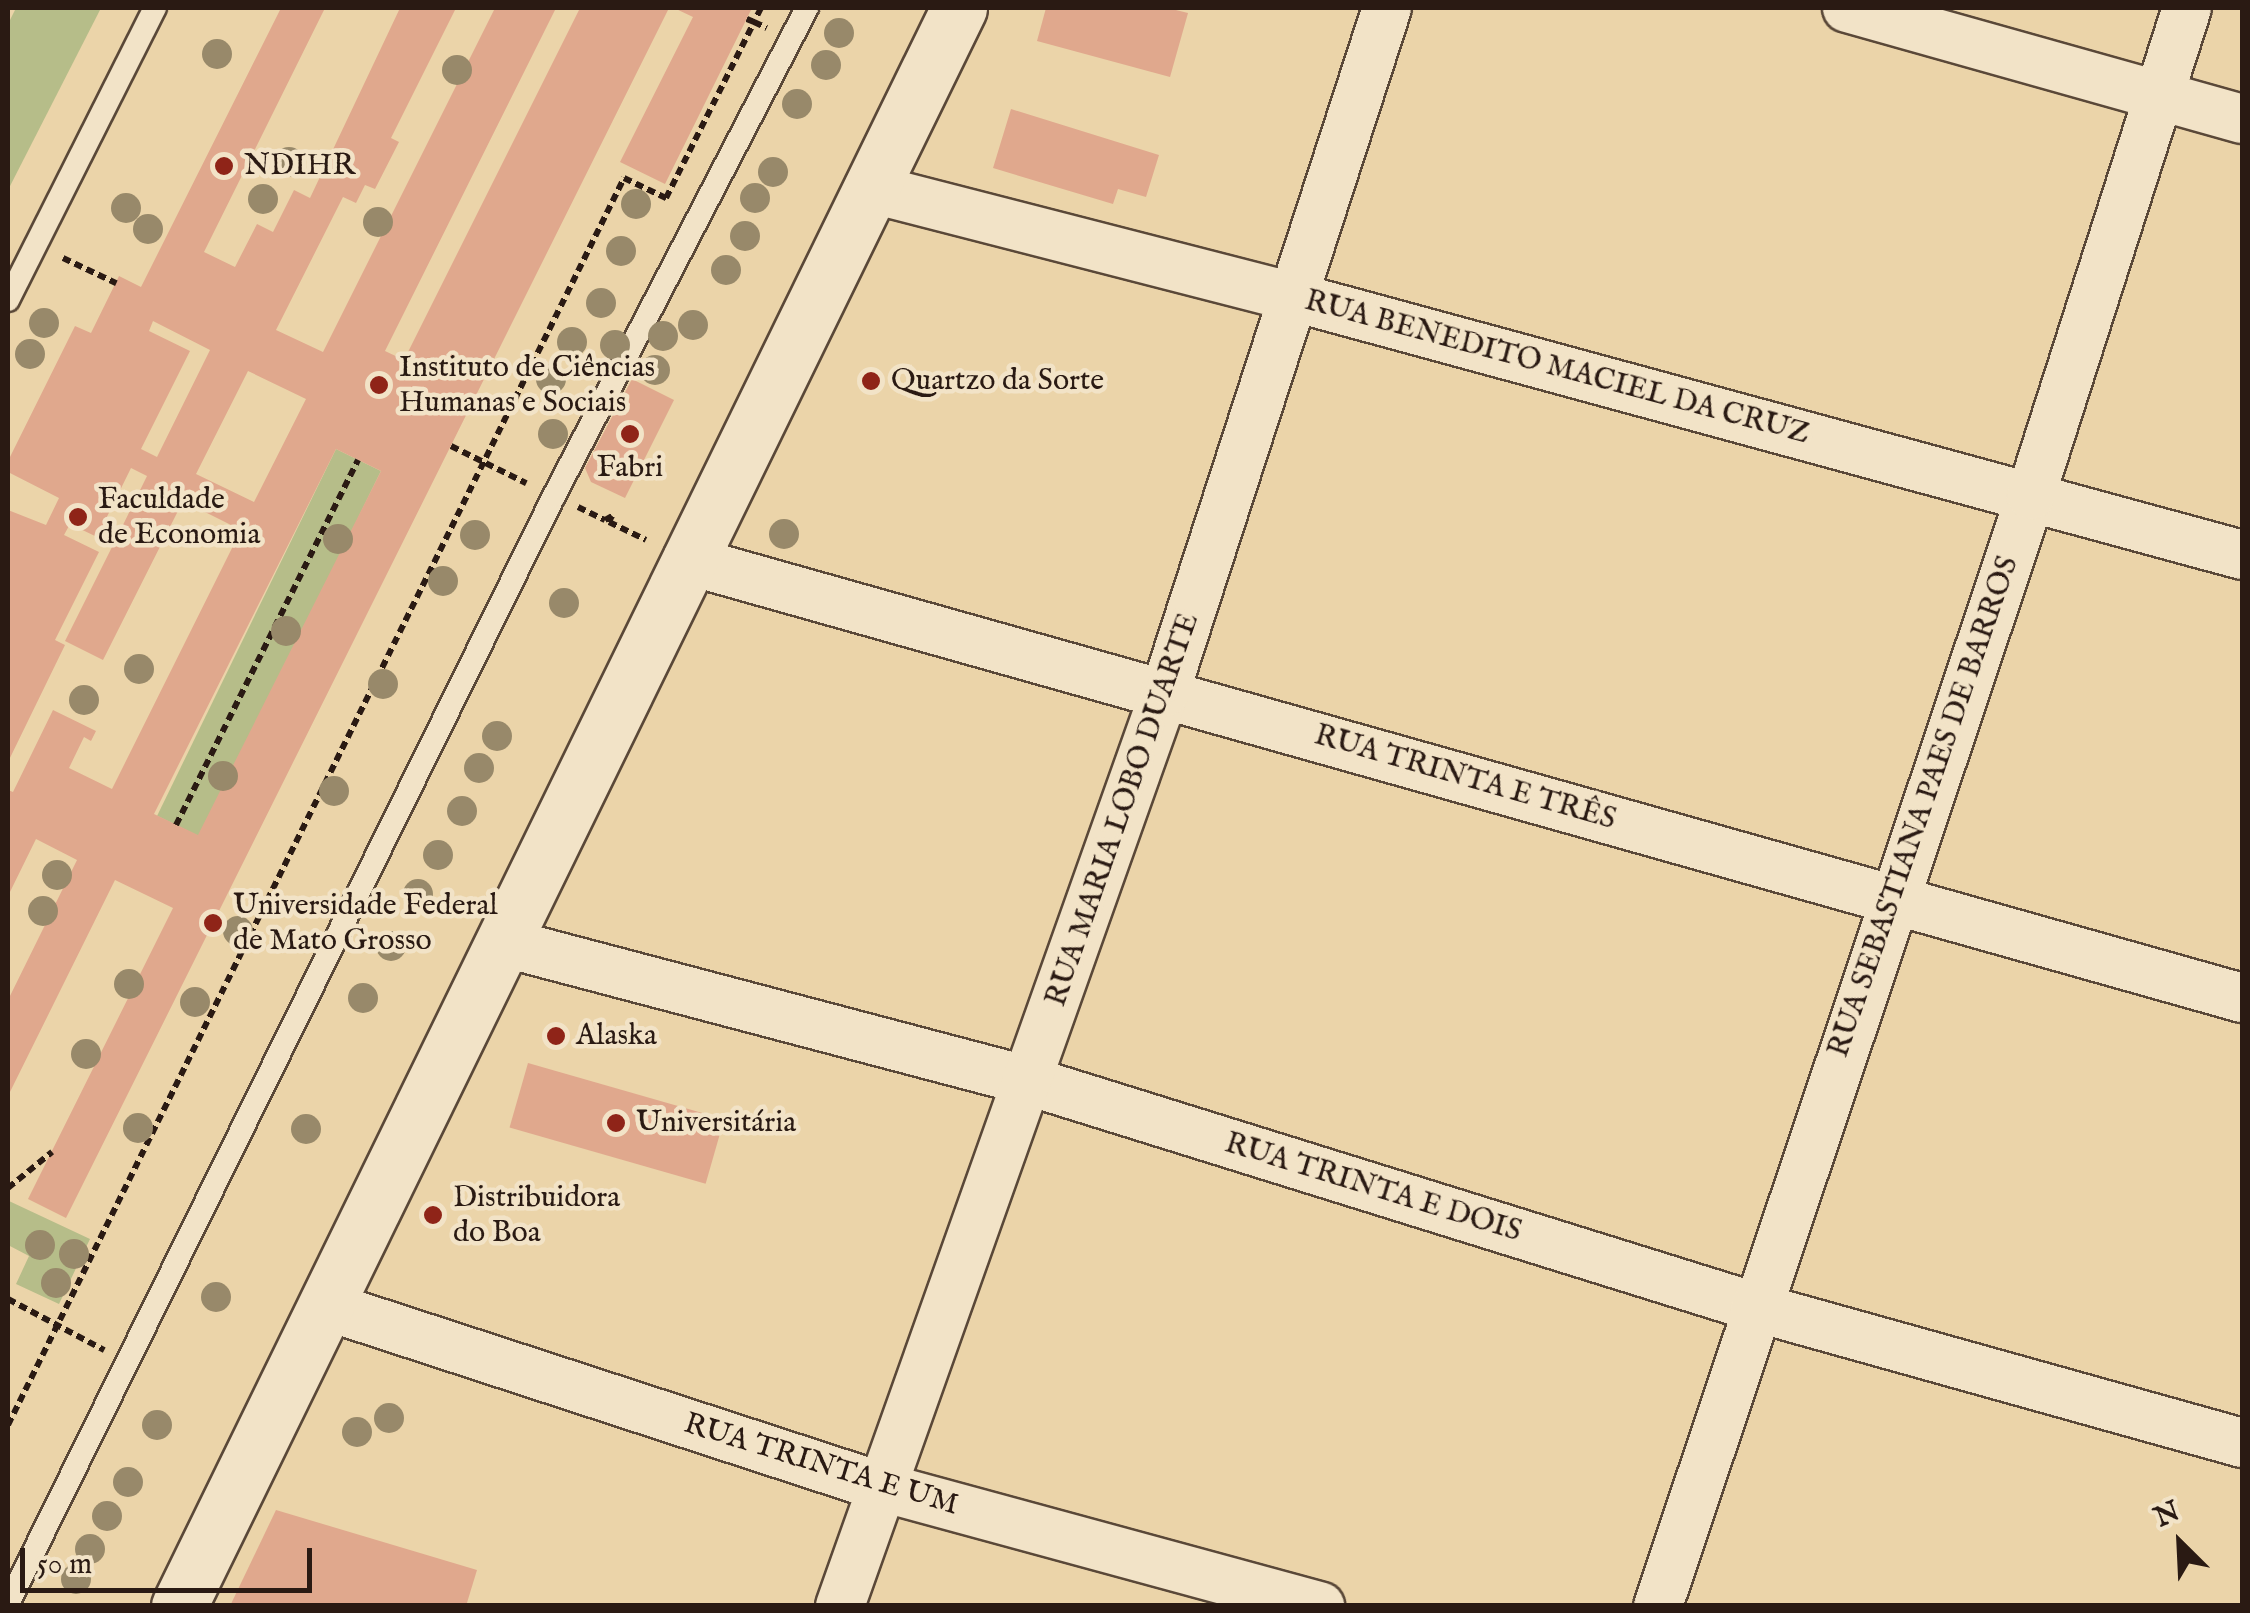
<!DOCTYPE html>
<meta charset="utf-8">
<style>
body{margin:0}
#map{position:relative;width:2250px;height:1613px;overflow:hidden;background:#ebd4a9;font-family:"IM FELL English",serif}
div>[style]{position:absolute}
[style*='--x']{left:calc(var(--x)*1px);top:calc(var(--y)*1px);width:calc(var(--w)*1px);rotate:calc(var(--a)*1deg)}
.green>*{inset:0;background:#b6bd89;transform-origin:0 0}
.building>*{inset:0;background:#e0a88d;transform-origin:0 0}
.path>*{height:6px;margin-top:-3px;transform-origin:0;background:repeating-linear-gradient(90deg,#2a1a13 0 8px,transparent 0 13px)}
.roads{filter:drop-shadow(2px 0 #5a4838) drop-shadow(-2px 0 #5a4838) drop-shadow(0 2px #5a4838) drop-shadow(0 -2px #5a4838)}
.lane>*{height:22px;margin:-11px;padding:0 11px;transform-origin:11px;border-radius:11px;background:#f2e3c7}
.street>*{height:48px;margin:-24px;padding:0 24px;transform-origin:24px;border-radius:24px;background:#f2e3c7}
.secondary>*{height:55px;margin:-27.5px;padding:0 27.5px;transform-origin:27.5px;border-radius:27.5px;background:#f2e3c7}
.trees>*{width:30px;height:30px;margin:-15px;border-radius:50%;background:#98896a}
.dots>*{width:28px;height:28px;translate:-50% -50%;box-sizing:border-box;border:5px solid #f2e3c7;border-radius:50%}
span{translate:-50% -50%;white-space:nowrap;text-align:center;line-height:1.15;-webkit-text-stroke:9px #f2e3c7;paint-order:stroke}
.poi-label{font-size:30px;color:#2a1a13}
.left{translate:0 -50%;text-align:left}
.street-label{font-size:30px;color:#2a1a13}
.frame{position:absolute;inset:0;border:10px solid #2a1a13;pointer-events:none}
.north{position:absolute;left:2130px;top:1493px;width:100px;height:100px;-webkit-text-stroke:8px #f2e3c7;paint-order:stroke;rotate:336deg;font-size:28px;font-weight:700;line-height:40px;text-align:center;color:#2a1a13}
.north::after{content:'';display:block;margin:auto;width:35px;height:45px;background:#2a1a13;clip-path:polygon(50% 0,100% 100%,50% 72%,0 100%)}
.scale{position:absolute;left:20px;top:1548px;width:292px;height:45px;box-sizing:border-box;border:5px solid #2a1a13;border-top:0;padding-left:12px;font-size:30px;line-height:35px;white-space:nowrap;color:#2a1a13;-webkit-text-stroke:8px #f2e3c7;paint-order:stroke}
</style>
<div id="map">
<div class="green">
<i style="clip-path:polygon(16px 8px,101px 8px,8px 190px,8px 24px)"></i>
<i style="left:336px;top:449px;width:50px;height:408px;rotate:26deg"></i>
<i style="clip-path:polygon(9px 1201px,90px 1239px,59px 1304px,16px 1284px,29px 1256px,8px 1245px)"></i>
</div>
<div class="building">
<i style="clip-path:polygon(evenodd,281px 8px,325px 8px,204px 252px,235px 267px,257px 224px,273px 232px,294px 190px,310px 198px,400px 8px,456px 8px,391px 138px,399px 142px,375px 189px,365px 185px,356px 203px,343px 197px,276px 330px,323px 352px,495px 8px,556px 8px,385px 351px,404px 360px,580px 8px,669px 8px,66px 1218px,28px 1199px,173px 908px,115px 880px,8px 1096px,8px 1000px,77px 860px,36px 839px,8px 896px,8px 790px,13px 792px,53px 710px,96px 731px,91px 741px,84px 737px,69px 768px,112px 789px,241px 530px,183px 501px,103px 660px,65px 641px,112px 547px,98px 540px,106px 524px,120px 531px,147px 476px,131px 468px,97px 537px,70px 524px,64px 535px,99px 552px,55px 640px,65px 645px,8px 762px,8px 510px,46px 525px,59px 498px,8px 472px,8px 461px,75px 326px,91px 333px,119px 276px,141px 287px,281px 8px,153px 321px,210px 350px,157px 457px,141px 449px,190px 351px,149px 331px,153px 321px,281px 8px,248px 371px,306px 399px,254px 502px,196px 474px,248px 371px,281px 8px,336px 449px,381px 471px,198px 835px,154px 814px,336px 449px)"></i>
<i style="clip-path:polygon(674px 8px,752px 8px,665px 184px,620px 162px,693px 17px)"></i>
<i style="clip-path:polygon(1046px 8px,1168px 8px,1188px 13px,1170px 77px,1037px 41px)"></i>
<i style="clip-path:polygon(1011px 109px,1159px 155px,1146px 197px,1118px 189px,1113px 204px,993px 168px)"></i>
<i style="clip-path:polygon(632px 379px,674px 400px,625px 498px,591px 482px,585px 468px)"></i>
<i style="left:528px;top:1063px;width:204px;height:67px;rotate:16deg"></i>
<i style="clip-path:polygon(276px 1510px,477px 1570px,466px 1606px,230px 1606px)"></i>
</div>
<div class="path">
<i style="--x:761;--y:8;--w:16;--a:117"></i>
<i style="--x:754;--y:22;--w:14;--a:25"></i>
<i style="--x:63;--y:258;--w:59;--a:25.3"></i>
<i style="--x:451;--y:446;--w:84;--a:26.3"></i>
<i style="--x:578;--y:507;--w:30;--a:26"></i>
<i style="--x:605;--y:520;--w:8;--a:-30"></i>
<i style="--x:612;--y:516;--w:7;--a:117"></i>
<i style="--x:609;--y:522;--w:41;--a:25.9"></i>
<i style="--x:176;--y:825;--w:408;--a:-63.5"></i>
<i style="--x:8;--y:1188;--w:57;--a:-39.3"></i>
<i style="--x:8;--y:1299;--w:109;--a:28"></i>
<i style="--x:8;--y:1425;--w:1391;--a:-63.71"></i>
<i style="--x:624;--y:178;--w:47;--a:25.5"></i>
<i style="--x:666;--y:198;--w:197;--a:-63.4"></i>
<i style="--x:754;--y:22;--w:8;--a:-157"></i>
</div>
<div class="roads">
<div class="lane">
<i style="--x:8;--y:300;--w:327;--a:-63.3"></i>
<i style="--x:8;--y:1604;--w:1235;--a:-63.77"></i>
<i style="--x:554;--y:496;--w:550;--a:-62.6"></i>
</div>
<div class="street">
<i style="--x:1847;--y:8;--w:410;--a:15.7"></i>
<i style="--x:869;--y:188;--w:439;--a:14.4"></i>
<i style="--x:1294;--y:297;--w:982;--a:15.22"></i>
<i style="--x:687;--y:560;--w:1616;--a:15.73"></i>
<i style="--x:502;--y:942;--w:545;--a:14.78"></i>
<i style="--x:1029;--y:1081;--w:760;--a:17.29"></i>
<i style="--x:1755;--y:1307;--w:506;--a:15.6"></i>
<i style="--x:327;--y:1306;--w:587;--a:18.06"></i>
<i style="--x:885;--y:1488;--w:451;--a:15.2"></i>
<i style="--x:840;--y:1606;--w:970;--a:-70.43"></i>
<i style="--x:1165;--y:692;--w:719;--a:-72.02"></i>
<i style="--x:1658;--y:1606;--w:1172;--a:-71.44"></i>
<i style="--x:2031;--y:495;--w:511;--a:-72.24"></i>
</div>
<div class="secondary">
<i style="--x:179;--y:1606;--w:1778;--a:-63.98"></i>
</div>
</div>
<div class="trees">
<i style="left:839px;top:33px"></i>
<i style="left:217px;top:54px"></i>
<i style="left:826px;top:65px"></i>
<i style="left:457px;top:70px"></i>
<i style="left:797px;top:104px"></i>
<i style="left:289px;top:162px"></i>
<i style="left:773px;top:172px"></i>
<i style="left:755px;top:198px"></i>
<i style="left:263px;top:199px"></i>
<i style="left:636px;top:204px"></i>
<i style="left:126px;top:208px"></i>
<i style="left:378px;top:222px"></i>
<i style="left:148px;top:229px"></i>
<i style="left:745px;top:236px"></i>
<i style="left:621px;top:251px"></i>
<i style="left:726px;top:270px"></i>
<i style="left:601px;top:303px"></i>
<i style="left:44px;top:323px"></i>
<i style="left:693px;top:325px"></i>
<i style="left:663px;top:336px"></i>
<i style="left:572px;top:342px"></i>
<i style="left:615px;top:345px"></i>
<i style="left:30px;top:354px"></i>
<i style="left:655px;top:370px"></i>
<i style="left:551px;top:379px"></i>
<i style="left:553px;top:434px"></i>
<i style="left:784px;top:534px"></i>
<i style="left:475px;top:535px"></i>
<i style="left:338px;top:539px"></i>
<i style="left:443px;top:581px"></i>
<i style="left:564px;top:603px"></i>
<i style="left:286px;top:631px"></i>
<i style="left:139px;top:669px"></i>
<i style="left:383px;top:684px"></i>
<i style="left:84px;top:700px"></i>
<i style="left:497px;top:736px"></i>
<i style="left:479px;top:768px"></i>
<i style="left:223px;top:776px"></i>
<i style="left:334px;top:791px"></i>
<i style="left:462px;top:811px"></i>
<i style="left:438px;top:855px"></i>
<i style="left:57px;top:875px"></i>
<i style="left:418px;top:894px"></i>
<i style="left:43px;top:911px"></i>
<i style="left:238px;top:931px"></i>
<i style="left:391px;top:946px"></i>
<i style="left:129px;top:984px"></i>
<i style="left:363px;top:998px"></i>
<i style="left:195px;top:1002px"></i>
<i style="left:86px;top:1054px"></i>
<i style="left:138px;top:1128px"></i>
<i style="left:306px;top:1129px"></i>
<i style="left:40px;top:1245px"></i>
<i style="left:74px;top:1254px"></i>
<i style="left:56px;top:1283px"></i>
<i style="left:216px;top:1297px"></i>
<i style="left:389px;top:1418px"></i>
<i style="left:157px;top:1425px"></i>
<i style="left:357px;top:1432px"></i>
<i style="left:128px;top:1482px"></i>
<i style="left:107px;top:1516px"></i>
<i style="left:90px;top:1549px"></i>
<i style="left:76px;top:1579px"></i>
</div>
<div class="dots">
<i style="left:224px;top:166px;background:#8f2418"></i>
<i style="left:871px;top:381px;background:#8f2418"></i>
<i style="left:379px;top:385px;background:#8f2418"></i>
<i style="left:630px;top:434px;background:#8f2418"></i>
<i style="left:78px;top:517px;background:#8f2418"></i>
<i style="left:213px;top:923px;background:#8f2418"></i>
<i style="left:556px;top:1036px;background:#8f2418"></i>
<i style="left:616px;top:1123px;background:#8f2418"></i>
<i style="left:433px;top:1215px;background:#8f2418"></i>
</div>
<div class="poi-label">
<span class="left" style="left:244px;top:166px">NDIHR</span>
<span class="left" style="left:399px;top:385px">Instituto de Ciências<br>Humanas e Sociais</span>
<span class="left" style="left:891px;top:381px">Quartzo da Sorte</span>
<span style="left:630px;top:468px">Fabri</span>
<span class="left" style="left:98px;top:517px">Faculdade<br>de Economia</span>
<span class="left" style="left:233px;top:923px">Universidade Federal<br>de Mato Grosso</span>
<span class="left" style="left:576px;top:1036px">Alaska</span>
<span class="left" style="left:636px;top:1123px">Universitária</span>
<span class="left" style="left:453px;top:1215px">Distribuidora<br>do Boa</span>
</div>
<div class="street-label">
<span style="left:1557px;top:368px;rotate:15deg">RUA BENEDITO MACIEL DA CRUZ</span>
<span style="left:1465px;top:778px;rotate:16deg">RUA TRINTA E TRÊS</span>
<span style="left:1924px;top:807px;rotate:-71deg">RUA SEBASTIANA PAES DE BARROS</span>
<span style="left:1123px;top:810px;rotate:-71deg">RUA MARIA LOBO DUARTE</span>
<span style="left:1373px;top:1188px;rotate:17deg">RUA TRINTA E DOIS</span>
<span style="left:821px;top:1465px;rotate:17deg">RUA TRINTA E UM</span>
</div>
<div class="frame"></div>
<div class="north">N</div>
<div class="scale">50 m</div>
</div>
